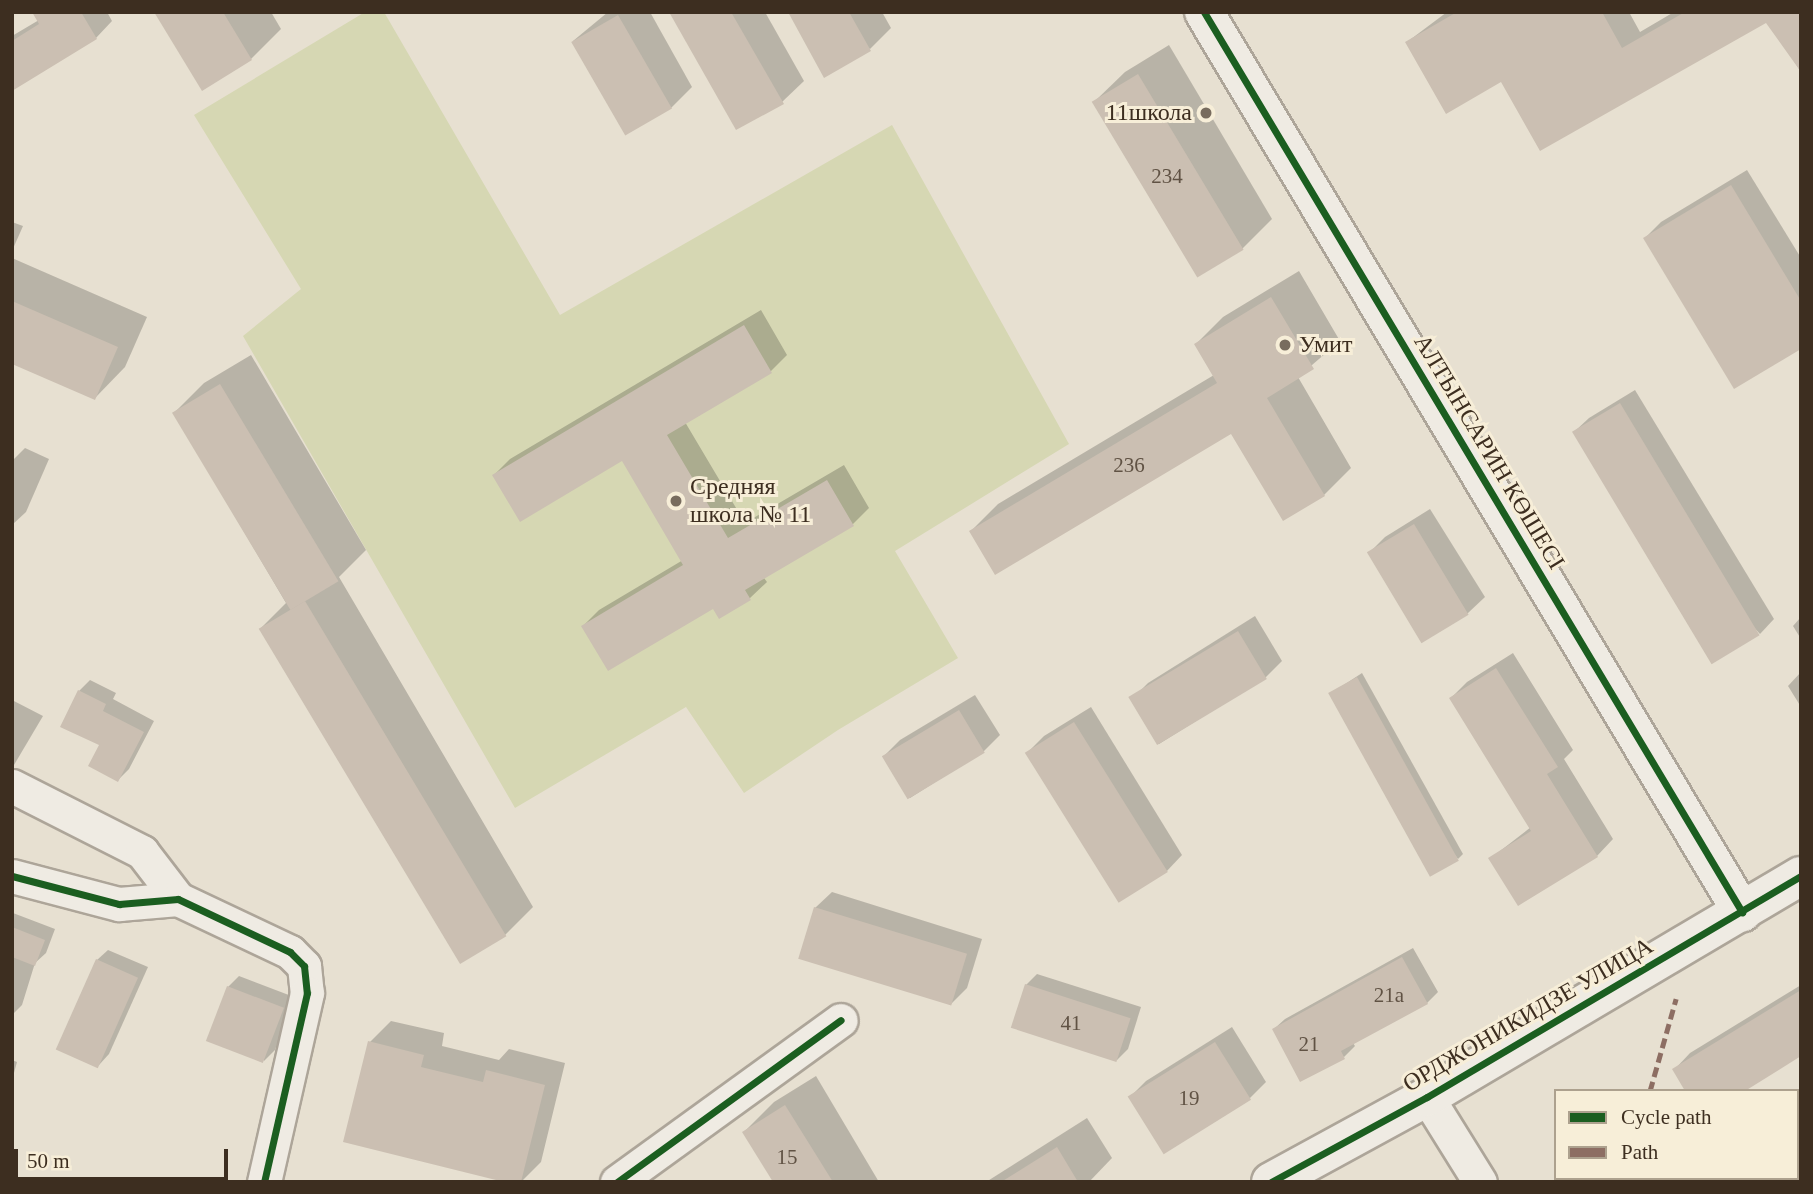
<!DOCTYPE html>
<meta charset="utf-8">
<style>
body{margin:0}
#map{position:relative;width:1813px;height:1194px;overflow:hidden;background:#e7e0d1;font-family:Georgia,serif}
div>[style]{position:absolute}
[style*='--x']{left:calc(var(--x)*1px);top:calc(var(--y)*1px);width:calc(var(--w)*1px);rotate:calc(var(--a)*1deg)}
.green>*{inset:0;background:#d6d7b3}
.shadow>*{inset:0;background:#0003;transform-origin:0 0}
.building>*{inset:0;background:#cbbfb2;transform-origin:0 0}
.roads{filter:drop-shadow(2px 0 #ada599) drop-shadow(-2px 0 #ada599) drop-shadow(0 2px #ada599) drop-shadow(0 -2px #ada599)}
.street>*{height:33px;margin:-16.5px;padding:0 16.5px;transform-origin:16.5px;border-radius:16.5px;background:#efebe3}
.secondary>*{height:38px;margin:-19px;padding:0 19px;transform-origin:19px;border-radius:19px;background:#efebe3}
.quiet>*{height:5px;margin-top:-2.5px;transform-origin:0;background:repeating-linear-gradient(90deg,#8d6e63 0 10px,transparent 0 15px)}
.cycleway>*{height:7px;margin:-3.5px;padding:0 3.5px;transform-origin:3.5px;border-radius:3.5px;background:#1b5e20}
.dots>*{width:19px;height:19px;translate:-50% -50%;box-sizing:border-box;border:4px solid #f7eed8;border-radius:50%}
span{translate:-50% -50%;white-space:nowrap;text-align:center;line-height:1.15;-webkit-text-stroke:6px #f7eed8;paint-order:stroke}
.number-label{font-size:21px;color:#605244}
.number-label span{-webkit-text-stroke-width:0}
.poi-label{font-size:24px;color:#3d2e20}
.right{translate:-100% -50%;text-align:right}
.left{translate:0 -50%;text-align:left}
.street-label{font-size:24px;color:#3d2e20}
.frame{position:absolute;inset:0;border:14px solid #3d2e20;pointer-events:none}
.legend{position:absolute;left:1554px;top:1089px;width:245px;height:91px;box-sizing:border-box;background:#f7eed8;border:2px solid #ada18e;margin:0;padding:9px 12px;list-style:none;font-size:21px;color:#3d2e20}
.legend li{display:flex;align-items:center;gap:14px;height:35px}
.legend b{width:35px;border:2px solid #ada18e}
.scale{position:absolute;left:14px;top:1149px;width:214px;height:32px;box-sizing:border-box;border:4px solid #3d2e20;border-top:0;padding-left:9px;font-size:21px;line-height:24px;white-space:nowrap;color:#3d2e20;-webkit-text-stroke:5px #f7eed8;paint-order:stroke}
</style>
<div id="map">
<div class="green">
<i style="clip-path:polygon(365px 12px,384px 12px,560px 315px,892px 125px,1069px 444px,895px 551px,958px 658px,838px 730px,744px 793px,686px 707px,515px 808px,243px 336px,301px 289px,194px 115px)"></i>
</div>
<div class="shadow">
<i style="clip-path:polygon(34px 12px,107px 12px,112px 21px,96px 38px,12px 89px,12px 36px,39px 20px)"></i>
<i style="clip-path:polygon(156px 12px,271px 12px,281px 29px,251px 59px)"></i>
<i style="clip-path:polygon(608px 12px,650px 12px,692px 87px,671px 108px,573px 41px)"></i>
<i style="clip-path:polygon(671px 12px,765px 12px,804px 81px,782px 102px)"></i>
<i style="clip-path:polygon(789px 12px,882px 12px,891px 28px,870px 49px)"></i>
<i style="clip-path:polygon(1447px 12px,1629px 12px,1640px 32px,1674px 12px,1801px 12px,1801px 72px,1767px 19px,1502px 80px,1407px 42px)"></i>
<i style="clip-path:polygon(1169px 45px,1272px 219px,1242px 249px,1094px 102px,1125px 72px)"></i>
<i style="clip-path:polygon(1747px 170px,1801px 258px,1801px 347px,1645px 238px,1661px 222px)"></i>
<i style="clip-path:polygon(12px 222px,23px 226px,12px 251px)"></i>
<i style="clip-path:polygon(12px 258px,147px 317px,125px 367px,95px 398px,12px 362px)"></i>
<i style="clip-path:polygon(1299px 271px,1340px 341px,1298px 377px,1351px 468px,1324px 495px,1232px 431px,971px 531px,998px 504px,1214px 375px,1196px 344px,1223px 317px)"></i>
<i style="clip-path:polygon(761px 310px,787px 355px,771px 371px,685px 422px,745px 523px,844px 465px,869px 508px,853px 524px,764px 578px,767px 582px,750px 598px,720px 616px,714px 606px,583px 626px,599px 610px,683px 560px,623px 459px,494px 475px,510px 459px)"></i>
<i style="clip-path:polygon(251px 355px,366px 550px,339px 577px,533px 907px,503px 937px,260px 629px,286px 603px,174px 413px,204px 383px)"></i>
<i style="clip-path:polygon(1635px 390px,1774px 619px,1760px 634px,1574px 432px,1589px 418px)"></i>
<i style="clip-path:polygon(25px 448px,49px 459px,26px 512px,12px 525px,12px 461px)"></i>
<i style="clip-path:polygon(1430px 509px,1485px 597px,1468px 613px,1423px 641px,1369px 553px,1385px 537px)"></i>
<i style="clip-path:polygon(1255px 616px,1282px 661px,1266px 677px,1159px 744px,1132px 699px,1148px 683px)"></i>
<i style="clip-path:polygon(1801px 617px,1801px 639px,1793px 626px)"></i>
<i style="clip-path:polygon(1513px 653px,1573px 750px,1564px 759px,1613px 839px,1597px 856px,1491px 858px,1531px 827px,1451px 698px,1467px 682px)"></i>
<i style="clip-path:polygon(1801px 672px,1801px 707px,1788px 686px)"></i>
<i style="clip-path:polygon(1362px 673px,1463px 854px,1458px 859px,1330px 694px)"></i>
<i style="clip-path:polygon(90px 680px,116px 693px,113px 699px,154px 721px,129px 769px,118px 780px,79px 691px)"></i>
<i style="clip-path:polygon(975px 695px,1000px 735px,984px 751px,910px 798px,884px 756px,900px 740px)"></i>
<i style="clip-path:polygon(12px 700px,43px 716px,14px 765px,12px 764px)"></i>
<i style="clip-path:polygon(1091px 707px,1182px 855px,1166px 872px,1027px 753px,1044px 736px)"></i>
<i style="clip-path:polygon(832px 892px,982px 939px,967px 988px,950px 1005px,815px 908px)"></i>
<i style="clip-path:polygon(13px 913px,55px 929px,46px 953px,35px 963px,22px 1005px,12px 1015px)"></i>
<i style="clip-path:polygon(1413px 948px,1438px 992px,1427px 1003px,1353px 1043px,1355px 1046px,1344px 1057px,1274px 1029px,1285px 1019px)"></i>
<i style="clip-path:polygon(108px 950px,148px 967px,109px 1054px,99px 1065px,97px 960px)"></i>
<i style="clip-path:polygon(1037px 974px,1141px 1007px,1128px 1049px,1117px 1060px,1026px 985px)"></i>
<i style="clip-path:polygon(239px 976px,294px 997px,275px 1050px,264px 1061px,228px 987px)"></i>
<i style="clip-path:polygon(1801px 985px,1801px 1054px,1674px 1070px,1690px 1053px)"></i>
<i style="clip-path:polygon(391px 1021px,444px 1033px,442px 1046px,499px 1060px,509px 1049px,565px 1063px,541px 1162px,521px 1182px,511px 1182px,370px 1042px)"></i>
<i style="clip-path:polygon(1232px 1027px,1266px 1082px,1250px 1098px,1130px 1097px,1146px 1081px)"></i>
<i style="clip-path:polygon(12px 1060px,17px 1062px,12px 1080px)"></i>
<i style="clip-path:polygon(816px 1076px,879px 1182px,774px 1182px,744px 1132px,774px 1102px)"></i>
<i style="clip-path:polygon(1087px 1118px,1112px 1158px,1089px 1182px,986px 1182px)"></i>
<i style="left:1580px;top:1178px;width:96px;height:4px"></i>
</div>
<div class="building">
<i style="clip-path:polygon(32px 12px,81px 12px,97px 39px,12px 91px,12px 41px,39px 24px)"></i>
<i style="clip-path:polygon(154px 12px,223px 12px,252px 60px,202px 91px)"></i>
<i style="clip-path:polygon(669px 12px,731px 12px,784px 104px,736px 130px)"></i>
<i style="clip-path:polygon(788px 12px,849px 12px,871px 51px,824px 78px)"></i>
<i style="clip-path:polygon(1457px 12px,1602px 12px,1622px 48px,1685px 12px,1801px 12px,1801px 72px,1766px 23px,1540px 151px,1501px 82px,1446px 114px,1405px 42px)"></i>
<i style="left:618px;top:15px;width:108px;height:54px;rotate:60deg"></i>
<i style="left:1138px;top:74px;width:205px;height:54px;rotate:59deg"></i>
<i style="clip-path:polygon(1731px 185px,1801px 301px,1801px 349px,1734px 389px,1643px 238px)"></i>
<i style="clip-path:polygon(1271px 297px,1314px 369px,1267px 398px,1325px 496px,1283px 521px,1231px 434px,995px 575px,969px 531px,1217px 383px,1194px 344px)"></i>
<i style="clip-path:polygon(12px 301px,118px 347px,95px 400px,12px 364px)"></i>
<i style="clip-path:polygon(744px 325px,772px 373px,667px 435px,728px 538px,827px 480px,854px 526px,745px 590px,751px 600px,719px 619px,713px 609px,608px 671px,581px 626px,683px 565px,622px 461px,520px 522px,492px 475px)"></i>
<i style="left:220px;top:384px;width:230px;height:56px;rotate:59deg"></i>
<i style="left:1620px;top:403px;width:271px;height:56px;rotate:59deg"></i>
<i style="left:1414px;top:524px;width:106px;height:55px;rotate:59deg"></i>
<i style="left:305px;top:601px;width:391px;height:54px;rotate:59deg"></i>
<i style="left:1238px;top:631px;width:56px;height:128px;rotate:59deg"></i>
<i style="clip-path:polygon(1496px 668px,1558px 767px,1547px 774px,1598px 857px,1518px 906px,1488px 858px,1531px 831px,1449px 698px)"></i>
<i style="left:1357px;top:677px;width:210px;height:33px;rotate:61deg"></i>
<i style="clip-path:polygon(78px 690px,106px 704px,103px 711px,144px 732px,118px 782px,88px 766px,99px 745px,60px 727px)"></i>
<i style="left:959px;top:710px;width:50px;height:90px;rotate:59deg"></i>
<i style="left:1074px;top:722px;width:177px;height:58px;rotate:58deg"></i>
<i style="left:814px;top:907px;width:160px;height:54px;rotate:17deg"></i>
<i style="clip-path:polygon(12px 927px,45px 940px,35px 966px,12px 957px)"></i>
<i style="clip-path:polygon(1402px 957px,1428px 1004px,1341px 1051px,1345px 1059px,1300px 1082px,1272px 1029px)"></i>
<i style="left:96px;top:959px;width:46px;height:99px;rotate:24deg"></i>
<i style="left:1025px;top:984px;width:111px;height:46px;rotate:18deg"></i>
<i style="left:227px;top:986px;width:61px;height:59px;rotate:21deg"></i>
<i style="clip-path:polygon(1801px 990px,1801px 1056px,1745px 1091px,1685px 1091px,1672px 1069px)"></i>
<i style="clip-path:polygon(368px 1041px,424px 1055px,421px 1067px,483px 1082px,486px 1070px,545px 1085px,521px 1182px,504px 1182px,343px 1142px)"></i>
<i style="left:1215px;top:1042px;width:68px;height:103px;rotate:58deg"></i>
<i style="clip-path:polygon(785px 1105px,833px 1182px,773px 1182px,742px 1132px)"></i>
<i style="clip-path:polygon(1057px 1147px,1078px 1182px,1001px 1182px)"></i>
</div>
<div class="roads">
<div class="street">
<i style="--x:12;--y:786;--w:146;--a:26.9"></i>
<i style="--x:142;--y:852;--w:59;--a:52.5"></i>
<i style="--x:12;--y:876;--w:111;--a:14.7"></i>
<i style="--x:119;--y:904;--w:59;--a:-4.8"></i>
<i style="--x:178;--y:899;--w:124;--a:25.3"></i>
<i style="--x:290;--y:952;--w:20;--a:45"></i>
<i style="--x:304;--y:966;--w:27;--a:84"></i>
<i style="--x:307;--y:993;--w:194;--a:102.8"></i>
<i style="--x:1427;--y:1097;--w:100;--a:58.1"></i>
<i style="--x:617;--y:1182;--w:276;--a:-35.9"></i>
</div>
<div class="secondary">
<i style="--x:1204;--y:12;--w:1049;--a:59.13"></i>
<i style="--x:1271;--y:1182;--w:178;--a:-28.6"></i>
<i style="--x:1427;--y:1097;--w:434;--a:-30.6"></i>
</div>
</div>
<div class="quiet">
<i style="--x:1650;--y:1091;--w:96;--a:-74.2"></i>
</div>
<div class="cycleway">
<i style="--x:1204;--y:12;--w:1049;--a:59.13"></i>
<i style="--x:12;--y:876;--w:111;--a:14.7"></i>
<i style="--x:119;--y:904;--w:59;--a:-4.8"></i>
<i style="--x:178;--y:899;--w:124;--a:25.3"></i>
<i style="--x:290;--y:952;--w:20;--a:45"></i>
<i style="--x:304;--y:966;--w:27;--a:84"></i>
<i style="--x:307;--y:993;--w:194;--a:102.8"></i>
<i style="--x:617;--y:1182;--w:276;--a:-35.9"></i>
<i style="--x:1271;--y:1182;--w:178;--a:-28.6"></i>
<i style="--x:1427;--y:1097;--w:434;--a:-30.6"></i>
</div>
<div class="dots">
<i style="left:1206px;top:113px;background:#786c5e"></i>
<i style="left:1285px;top:345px;background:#786c5e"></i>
<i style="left:676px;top:501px;background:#786c5e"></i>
</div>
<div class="number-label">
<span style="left:1167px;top:176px">234</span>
<span style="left:1129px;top:465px">236</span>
<span style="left:1389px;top:995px">21а</span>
<span style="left:1071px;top:1023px">41</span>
<span style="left:1309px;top:1044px">21</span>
<span style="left:1189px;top:1098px">19</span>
<span style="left:787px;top:1157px">15</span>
</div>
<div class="poi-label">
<span class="right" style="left:1192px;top:113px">11школа</span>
<span class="left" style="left:1299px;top:345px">Умит</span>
<span class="left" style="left:690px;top:501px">Средняя<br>школа № 11</span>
</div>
<div class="street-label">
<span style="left:1489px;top:452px;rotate:59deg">АЛТЫНСАРИН КӨШЕСІ</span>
<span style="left:1528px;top:1015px;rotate:-30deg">ОРДЖОНИКИДЗЕ УЛИЦА</span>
</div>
<div class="frame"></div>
<ul class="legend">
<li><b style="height:9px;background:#1b5e20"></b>Cycle path</li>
<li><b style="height:9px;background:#8d6e63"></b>Path</li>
</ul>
<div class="scale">50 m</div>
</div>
